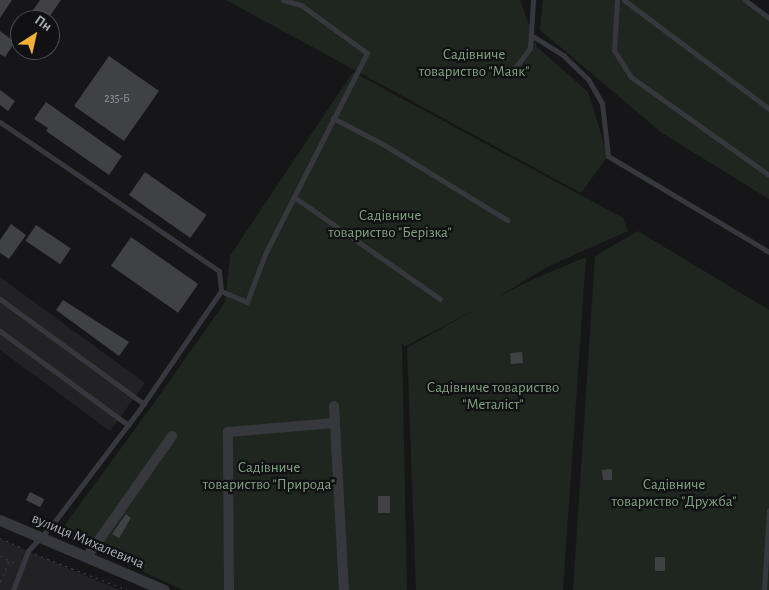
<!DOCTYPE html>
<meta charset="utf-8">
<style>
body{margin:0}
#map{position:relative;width:769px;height:590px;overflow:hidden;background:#161618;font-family:"Alegreya Sans",sans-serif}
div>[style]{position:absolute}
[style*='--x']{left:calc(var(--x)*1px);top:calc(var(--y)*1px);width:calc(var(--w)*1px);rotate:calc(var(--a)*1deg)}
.built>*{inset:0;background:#222225}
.green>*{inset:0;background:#1e261f}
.building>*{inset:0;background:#404145;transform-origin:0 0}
.path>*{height:1px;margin-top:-0.5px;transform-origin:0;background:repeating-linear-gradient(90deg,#3d3f44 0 2.5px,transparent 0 6.5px)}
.service>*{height:5px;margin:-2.5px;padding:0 2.5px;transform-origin:2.5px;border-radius:2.5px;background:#37383d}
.minor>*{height:10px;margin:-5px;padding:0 5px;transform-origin:5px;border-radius:5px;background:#37383d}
.tertiary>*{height:11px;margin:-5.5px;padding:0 5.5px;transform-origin:5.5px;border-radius:5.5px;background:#37383d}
span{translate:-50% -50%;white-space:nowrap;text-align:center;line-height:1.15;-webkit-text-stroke:4.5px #111113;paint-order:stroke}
.number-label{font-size:12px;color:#8e929b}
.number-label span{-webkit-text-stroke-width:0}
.park-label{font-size:15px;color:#7fa381}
.street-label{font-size:15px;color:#a8adb8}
.north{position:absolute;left:10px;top:10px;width:50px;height:50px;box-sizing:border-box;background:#111113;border:1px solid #4d4f55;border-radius:50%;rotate:35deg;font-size:14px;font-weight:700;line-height:20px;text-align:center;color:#a8adb8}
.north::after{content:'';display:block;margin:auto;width:18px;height:22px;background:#f2b134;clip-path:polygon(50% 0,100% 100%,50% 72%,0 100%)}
</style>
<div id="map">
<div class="built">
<i style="clip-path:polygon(0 277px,145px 383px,110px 431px,0 350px)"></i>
<i style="clip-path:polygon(0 539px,119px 590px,0 590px)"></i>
</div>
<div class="green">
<i style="clip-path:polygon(226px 0,520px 0,537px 47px,588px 92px,608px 156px,581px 193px)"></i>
<i style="clip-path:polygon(543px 0,744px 0,769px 19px,769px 199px,662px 133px,540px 30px)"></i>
<i style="clip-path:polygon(353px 72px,623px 218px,628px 231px,547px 267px,498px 297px,527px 282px,586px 257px,563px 590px,416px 590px,407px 348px,476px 309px,404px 347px,402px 342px,407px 590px,183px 590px,59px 533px,154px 403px,225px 302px,230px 256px)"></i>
<i style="clip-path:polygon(638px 231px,769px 310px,769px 590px,573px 590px,595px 256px)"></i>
</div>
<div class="building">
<i style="clip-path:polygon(0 0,12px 0,0 18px)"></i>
<i style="clip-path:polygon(40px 0,61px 0,47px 20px,26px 20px)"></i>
<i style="clip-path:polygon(0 31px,15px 42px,5px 57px,0 54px)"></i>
<i style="left:109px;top:56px;width:61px;height:61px;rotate:35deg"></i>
<i style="clip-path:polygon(0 90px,15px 101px,8px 111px,0 105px)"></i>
<i style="clip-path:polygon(46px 102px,122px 156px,109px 175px,46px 131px,48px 128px,34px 119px)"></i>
<i style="left:145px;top:172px;width:75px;height:28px;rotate:35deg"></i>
<i style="clip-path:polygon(11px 224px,26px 235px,9px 259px,0 253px,0 240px)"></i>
<i style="left:36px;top:225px;width:42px;height:19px;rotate:34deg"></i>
<i style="left:131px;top:237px;width:82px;height:35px;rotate:35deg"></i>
<i style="clip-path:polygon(63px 300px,129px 342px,119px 356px,56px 310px)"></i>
<i style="left:522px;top:352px;width:11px;height:12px;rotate:85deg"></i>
<i style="clip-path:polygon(612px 469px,612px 480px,603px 480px,602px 470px)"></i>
<i style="left:30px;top:492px;width:16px;height:9px;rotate:27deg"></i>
<i style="left:378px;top:496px;width:12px;height:17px"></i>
<i style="clip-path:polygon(126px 514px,131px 518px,119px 538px,112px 534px)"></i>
<i style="left:655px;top:557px;width:10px;height:14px"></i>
</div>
<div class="path">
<i style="--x:0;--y:538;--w:24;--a:24"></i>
<i style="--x:35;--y:554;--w:100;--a:21.2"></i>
<i style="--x:0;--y:556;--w:17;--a:25"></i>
<i style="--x:0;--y:582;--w:23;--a:-67"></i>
</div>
<div class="service">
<i style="--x:617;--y:0;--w:50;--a:93.4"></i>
<i style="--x:614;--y:50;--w:32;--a:58"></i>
<i style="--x:631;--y:77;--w:169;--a:35.4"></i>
<i style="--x:624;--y:0;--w:181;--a:36.9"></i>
<i style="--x:745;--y:0;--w:30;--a:37"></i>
<i style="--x:531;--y:35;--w:39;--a:32"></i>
<i style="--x:564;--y:56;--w:33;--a:44"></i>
<i style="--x:588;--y:79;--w:28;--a:60"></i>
<i style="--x:602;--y:103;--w:53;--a:83.5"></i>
<i style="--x:608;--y:156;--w:187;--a:30.8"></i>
<i style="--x:515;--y:68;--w:25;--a:-53"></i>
<i style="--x:530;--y:48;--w:48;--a:-86.4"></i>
<i style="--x:333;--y:118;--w:54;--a:27.5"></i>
<i style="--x:381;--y:143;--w:148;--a:31.4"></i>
<i style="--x:0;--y:122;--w:265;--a:34.2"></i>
<i style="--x:219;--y:271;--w:20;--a:84"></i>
<i style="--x:221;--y:291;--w:143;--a:124.5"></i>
<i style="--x:140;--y:409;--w:146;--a:127.2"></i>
<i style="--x:52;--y:525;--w:35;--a:133"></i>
<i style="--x:28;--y:551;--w:42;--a:111"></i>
<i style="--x:294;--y:197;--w:178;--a:34.9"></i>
<i style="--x:221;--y:291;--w:28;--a:23"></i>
<i style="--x:247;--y:302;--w:51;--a:-69.4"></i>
<i style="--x:265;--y:254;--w:225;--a:-63.1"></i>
<i style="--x:367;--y:53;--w:82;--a:-144"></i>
<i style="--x:301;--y:5;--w:19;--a:-164"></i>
<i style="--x:0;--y:299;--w:178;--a:36.1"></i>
<i style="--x:0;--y:331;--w:159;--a:36.3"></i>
<i style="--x:764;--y:590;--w:80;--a:-86.4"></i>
</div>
<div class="minor">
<i style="--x:334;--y:406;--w:184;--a:86.9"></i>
<i style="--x:87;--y:557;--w:148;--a:-54.9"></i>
<i style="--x:229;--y:590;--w:158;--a:-90.4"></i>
<i style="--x:228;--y:432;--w:107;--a:-4.8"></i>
</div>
<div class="tertiary">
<i style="--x:0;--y:520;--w:178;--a:23.1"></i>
</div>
<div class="number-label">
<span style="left:117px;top:99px">235-Б</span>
</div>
<div class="park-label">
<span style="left:474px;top:63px">Садівниче<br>товариство "Маяк"</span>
<span style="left:390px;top:224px">Садівниче<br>товариство "Берізка"</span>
<span style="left:493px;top:396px">Садівниче товариство<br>"Металіст"</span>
<span style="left:269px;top:476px">Садівниче<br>товариство "Природа"</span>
<span style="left:674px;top:493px">Садівниче<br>товариство "Дружба"</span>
</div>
<div class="street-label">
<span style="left:88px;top:541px;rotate:23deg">вулиця Михалевича</span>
</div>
<div class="north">Пн</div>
</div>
